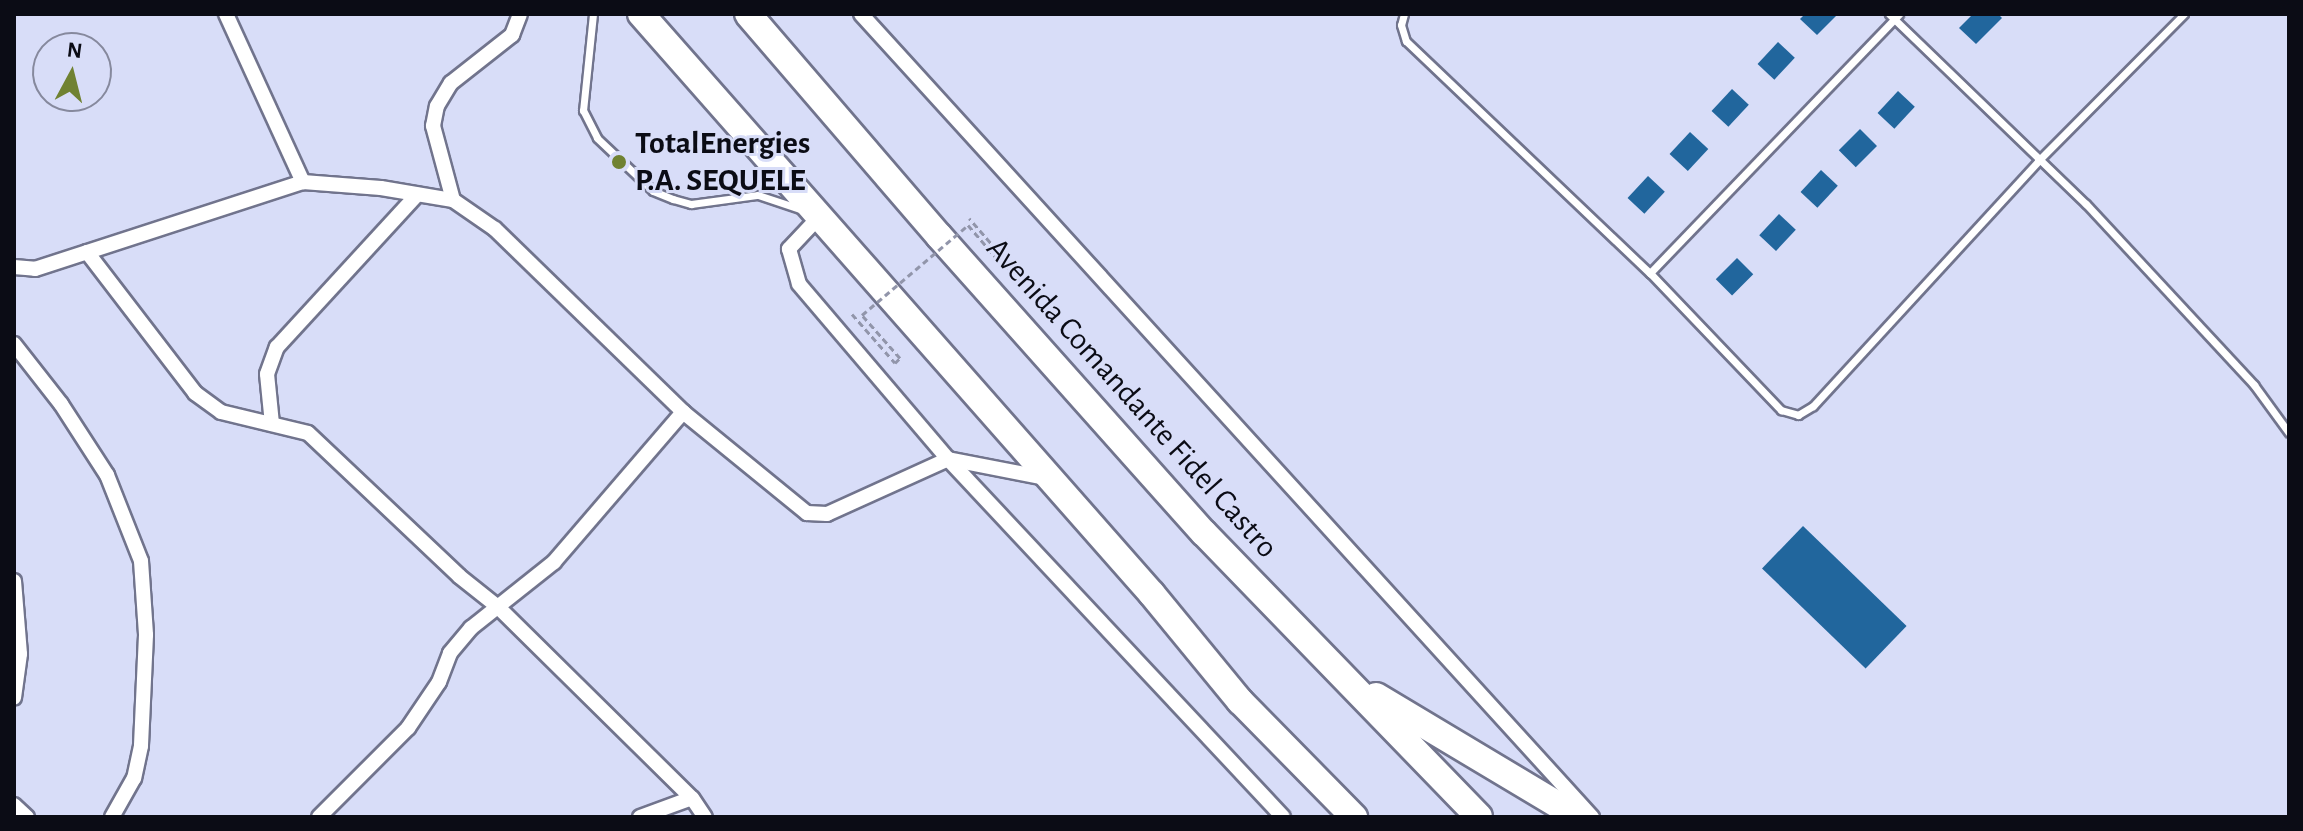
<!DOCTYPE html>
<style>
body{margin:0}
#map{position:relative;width:2303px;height:831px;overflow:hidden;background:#d8ddf8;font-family:"Alegreya Sans",sans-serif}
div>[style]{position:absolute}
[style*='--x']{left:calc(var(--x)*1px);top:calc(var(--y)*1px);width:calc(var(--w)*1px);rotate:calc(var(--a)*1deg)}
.building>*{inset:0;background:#21669d;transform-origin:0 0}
.path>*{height:3px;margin-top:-1.5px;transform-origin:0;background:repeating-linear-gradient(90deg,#9195aa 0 6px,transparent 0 10px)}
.roads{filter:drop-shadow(2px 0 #71748d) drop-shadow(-2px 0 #71748d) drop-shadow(0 2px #71748d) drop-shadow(0 -2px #71748d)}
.service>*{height:7px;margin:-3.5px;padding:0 3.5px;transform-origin:3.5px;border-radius:3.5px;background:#fff}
.minor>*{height:14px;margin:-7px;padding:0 7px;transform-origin:7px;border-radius:7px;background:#fff}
.motorway>*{height:26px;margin:-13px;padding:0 13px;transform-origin:13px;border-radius:13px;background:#fff}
.path-bridge>*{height:3px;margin-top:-1.5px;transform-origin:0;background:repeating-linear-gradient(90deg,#9195aa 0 6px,transparent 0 10px)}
.dots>*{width:22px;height:22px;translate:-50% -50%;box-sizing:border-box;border:4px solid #d8ddf8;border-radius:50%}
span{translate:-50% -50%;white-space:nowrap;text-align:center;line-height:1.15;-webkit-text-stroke:6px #d8ddf8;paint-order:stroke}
.poi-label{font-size:32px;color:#0b0c15;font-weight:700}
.left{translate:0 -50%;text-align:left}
.street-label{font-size:32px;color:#0b0c15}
.frame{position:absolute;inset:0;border:16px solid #0b0c15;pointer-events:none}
.north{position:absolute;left:32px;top:32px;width:80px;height:80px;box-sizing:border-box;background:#d8ddf8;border:2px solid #86899d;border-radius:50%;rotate:7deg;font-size:22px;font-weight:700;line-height:32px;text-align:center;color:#0b0c15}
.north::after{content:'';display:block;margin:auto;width:28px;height:36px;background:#708232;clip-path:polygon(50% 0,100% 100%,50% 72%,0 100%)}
</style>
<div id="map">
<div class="building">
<i style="clip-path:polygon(1805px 14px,1838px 14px,1817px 35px,1800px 19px)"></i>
<i style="clip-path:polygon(1973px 14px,1998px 14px,2002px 18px,1976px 44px,1959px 28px)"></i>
<i style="left:1778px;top:42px;width:23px;height:30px;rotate:43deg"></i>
<i style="left:1732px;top:89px;width:23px;height:30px;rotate:43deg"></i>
<i style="left:1898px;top:91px;width:23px;height:30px;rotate:43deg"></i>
<i style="left:1860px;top:129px;width:24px;height:30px;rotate:45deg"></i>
<i style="left:1690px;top:132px;width:25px;height:30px;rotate:43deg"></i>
<i style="left:1821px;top:170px;width:23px;height:30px;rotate:43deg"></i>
<i style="left:1648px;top:176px;width:23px;height:30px;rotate:43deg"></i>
<i style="left:1779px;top:214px;width:23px;height:29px;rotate:43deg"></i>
<i style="left:1737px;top:258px;width:23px;height:30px;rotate:45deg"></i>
<i style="left:1803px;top:526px;width:144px;height:59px;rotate:44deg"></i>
</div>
<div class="path">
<i style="--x:968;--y:225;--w:58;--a:49.2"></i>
<i style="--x:1006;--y:269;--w:6;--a:-45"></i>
<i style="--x:1010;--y:265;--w:62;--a:-131.1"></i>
<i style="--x:852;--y:314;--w:65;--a:48.7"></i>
<i style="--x:895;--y:363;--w:7;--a:-45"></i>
<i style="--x:900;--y:358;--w:57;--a:-131.5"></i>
</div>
<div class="roads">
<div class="service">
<i style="--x:593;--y:14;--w:97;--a:95.9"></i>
<i style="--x:583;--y:110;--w:31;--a:63"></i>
<i style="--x:597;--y:138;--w:77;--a:43.4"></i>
<i style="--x:653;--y:191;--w:22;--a:22"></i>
<i style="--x:673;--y:199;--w:19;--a:16"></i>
<i style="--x:691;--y:204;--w:68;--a:-7.7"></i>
<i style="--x:758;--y:195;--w:44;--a:18.4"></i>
<i style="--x:1404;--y:14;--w:11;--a:105"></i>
<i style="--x:1401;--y:25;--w:17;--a:73"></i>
<i style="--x:1406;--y:41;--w:337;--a:43.6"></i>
<i style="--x:1650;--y:273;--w:190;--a:46.3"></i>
<i style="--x:1781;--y:410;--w:18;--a:16"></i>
<i style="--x:1798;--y:415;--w:17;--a:-31"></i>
<i style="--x:1813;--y:406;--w:333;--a:-47.4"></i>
<i style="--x:2038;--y:161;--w:207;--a:-45.2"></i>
<i style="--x:1889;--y:14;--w:274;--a:44"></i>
<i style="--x:2086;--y:204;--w:247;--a:47.1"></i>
<i style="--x:2254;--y:385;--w:59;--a:53.9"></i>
<i style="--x:1650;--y:273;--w:359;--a:-46.1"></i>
</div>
<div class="minor">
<i style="--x:226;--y:14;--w:185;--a:65.4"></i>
<i style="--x:861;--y:14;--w:1086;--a:47.69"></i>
<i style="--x:453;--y:200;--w:77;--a:-105.1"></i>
<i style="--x:433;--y:126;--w:20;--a:-79"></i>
<i style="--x:437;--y:106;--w:27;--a:-59"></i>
<i style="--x:451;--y:83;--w:78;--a:-38.2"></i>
<i style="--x:512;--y:35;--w:22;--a:-69"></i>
<i style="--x:819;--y:217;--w:44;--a:133.2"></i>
<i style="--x:789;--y:249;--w:36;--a:74"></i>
<i style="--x:799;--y:284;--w:230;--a:49.6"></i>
<i style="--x:948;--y:459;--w:490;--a:46.9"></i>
<i style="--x:87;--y:252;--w:178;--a:52.5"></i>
<i style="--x:195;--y:393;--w:32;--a:36"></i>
<i style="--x:221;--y:412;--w:89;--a:13.6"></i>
<i style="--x:308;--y:433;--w:208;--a:43.4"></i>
<i style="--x:459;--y:576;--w:50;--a:38.5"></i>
<i style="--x:498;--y:607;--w:272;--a:44.6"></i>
<i style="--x:692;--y:798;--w:23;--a:56"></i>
<i style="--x:14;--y:267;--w:21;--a:5"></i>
<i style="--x:35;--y:269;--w:282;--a:-18"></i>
<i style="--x:303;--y:182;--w:78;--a:4.4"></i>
<i style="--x:381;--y:188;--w:73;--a:9.5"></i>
<i style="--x:453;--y:200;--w:51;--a:34.6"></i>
<i style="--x:495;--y:229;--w:262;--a:44.2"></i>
<i style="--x:683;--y:412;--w:160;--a:39.2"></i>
<i style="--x:807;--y:513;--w:20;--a:3"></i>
<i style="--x:827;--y:514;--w:133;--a:-24.4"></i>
<i style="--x:948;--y:459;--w:100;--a:11"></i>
<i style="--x:14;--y:344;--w:76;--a:51.9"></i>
<i style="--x:61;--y:404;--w:85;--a:57.1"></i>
<i style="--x:107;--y:475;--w:92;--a:68.4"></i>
<i style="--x:141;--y:561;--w:74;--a:86.1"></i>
<i style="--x:146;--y:635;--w:111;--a:92.6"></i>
<i style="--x:141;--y:746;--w:33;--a:102"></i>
<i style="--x:134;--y:778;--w:45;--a:119.4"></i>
<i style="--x:272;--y:424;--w:50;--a:-95.7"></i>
<i style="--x:267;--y:374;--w:29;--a:-70"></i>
<i style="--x:277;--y:347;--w:207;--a:-47.4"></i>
<i style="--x:14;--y:581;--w:73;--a:85.3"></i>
<i style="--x:20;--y:654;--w:44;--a:97.8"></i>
<i style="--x:14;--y:805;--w:18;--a:43"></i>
<i style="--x:319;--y:817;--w:126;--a:-45"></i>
<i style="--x:408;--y:728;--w:55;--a:-56"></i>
<i style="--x:439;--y:682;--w:31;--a:-69"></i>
<i style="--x:450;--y:653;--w:33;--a:-50"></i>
<i style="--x:471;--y:628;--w:106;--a:-38.5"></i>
<i style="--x:554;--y:562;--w:198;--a:-49.3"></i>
<i style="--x:640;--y:817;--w:55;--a:-20.1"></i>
</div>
<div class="motorway">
<i style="--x:641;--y:14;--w:773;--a:48.62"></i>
<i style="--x:1152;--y:594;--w:139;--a:50.6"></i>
<i style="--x:1240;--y:701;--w:163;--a:45.5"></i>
<i style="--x:748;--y:14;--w:293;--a:49.3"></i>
<i style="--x:939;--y:236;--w:398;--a:48.3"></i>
<i style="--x:1204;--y:533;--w:395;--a:45.9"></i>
<i style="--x:1376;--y:696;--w:235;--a:30.9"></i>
</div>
</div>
<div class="path-bridge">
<i style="--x:862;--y:315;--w:139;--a:-40.3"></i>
</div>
<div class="dots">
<i style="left:619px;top:162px;background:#708232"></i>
</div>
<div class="poi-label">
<span class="left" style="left:635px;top:162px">TotalEnergies<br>P.A. SEQUELE</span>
</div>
<div class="street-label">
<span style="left:1132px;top:398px;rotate:48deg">Avenida Comandante Fidel Castro</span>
</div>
<div class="frame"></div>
<div class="north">N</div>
</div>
